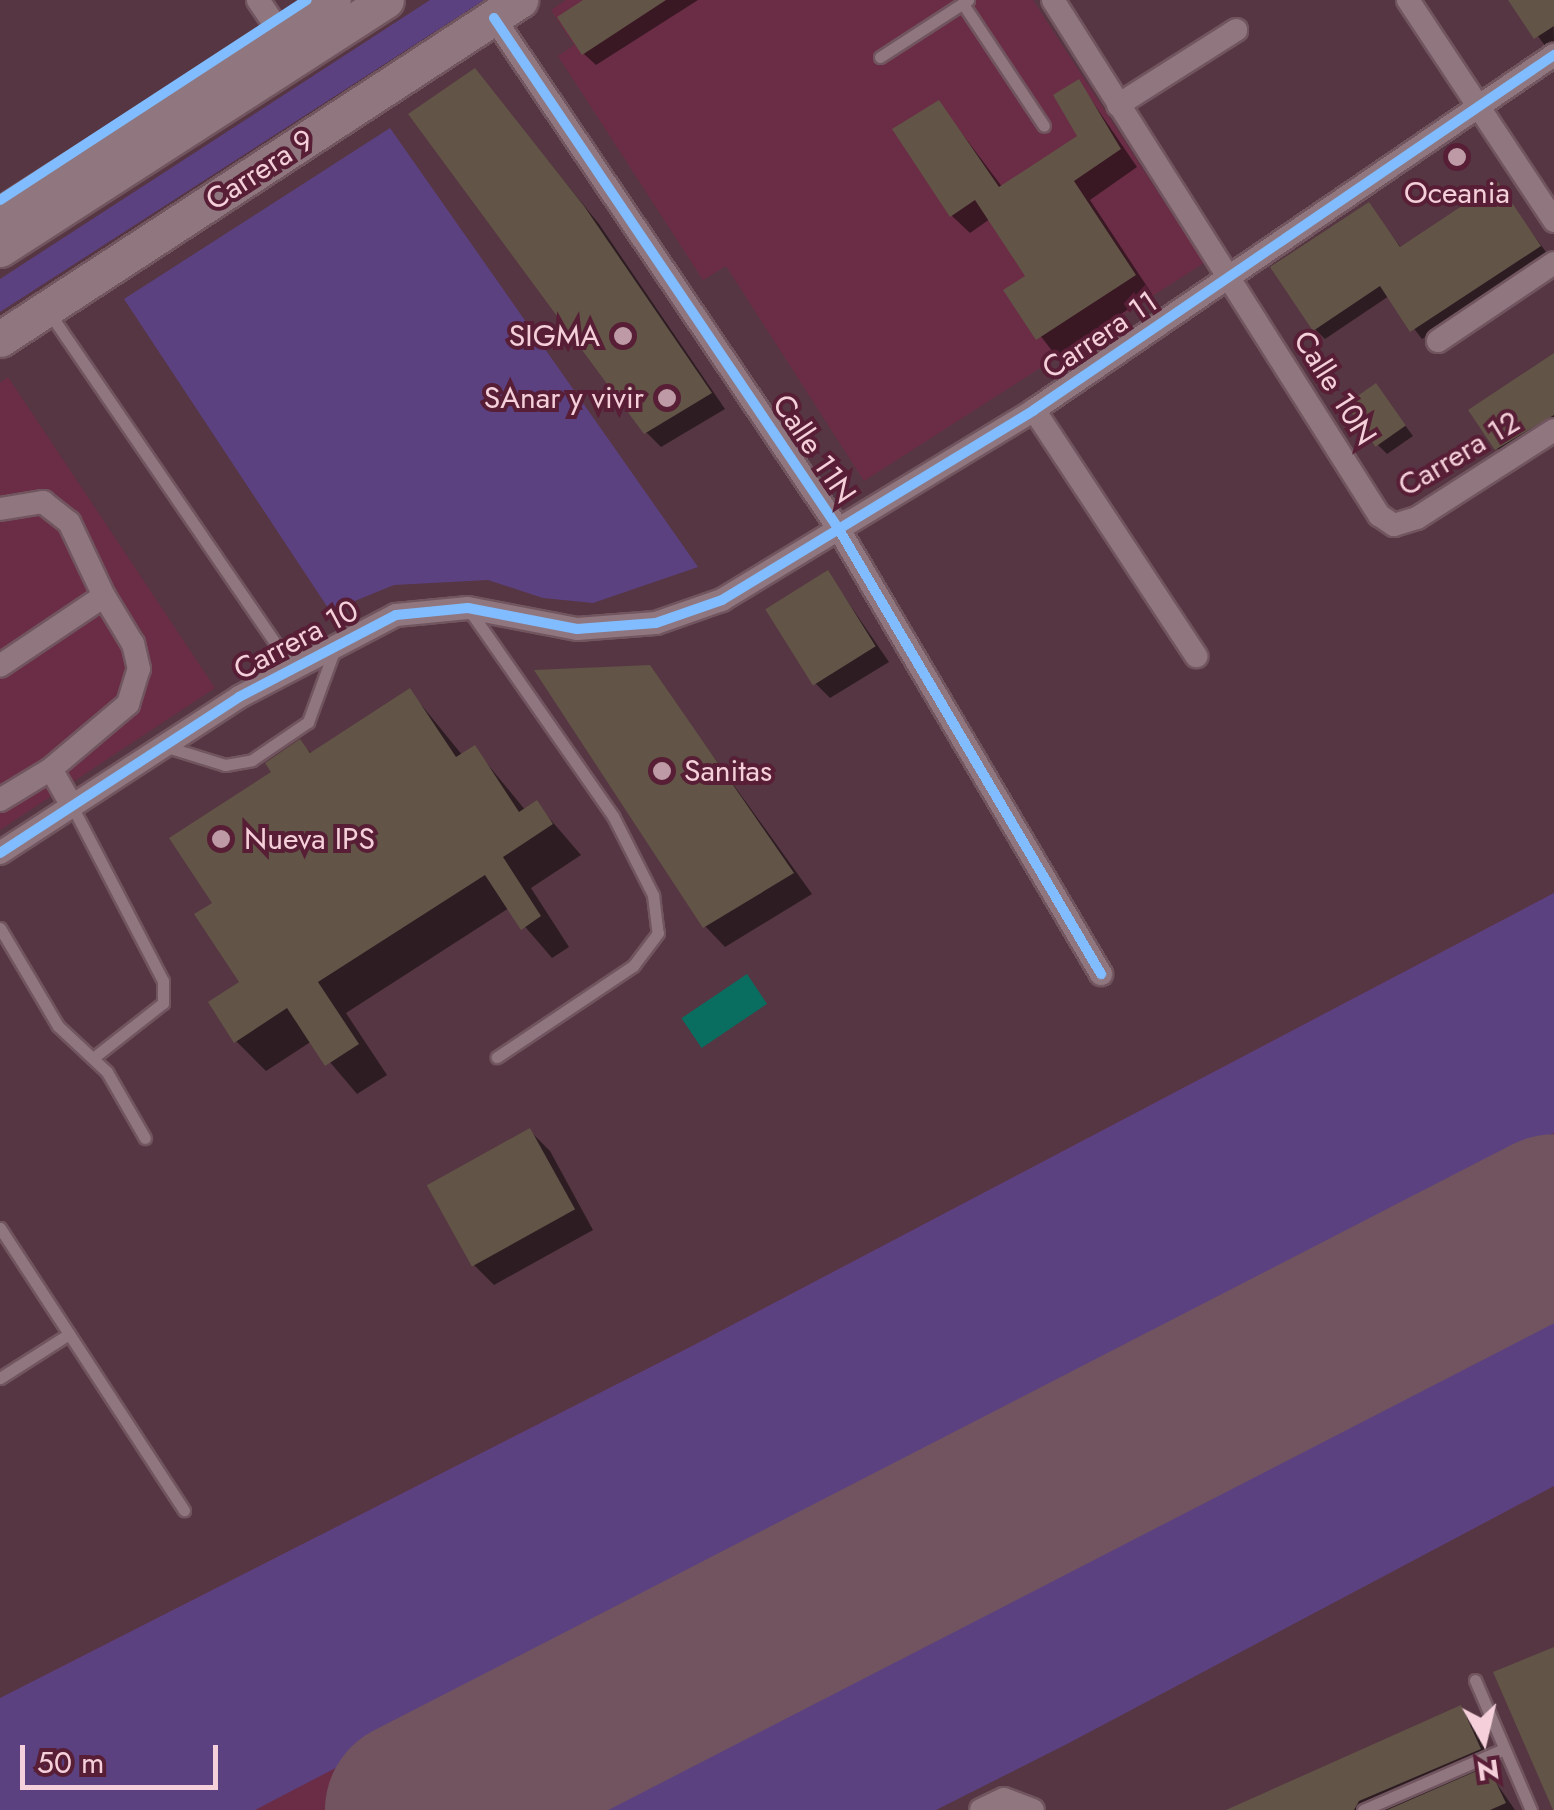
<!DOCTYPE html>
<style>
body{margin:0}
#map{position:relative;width:1554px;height:1810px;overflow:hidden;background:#563642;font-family:Jost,sans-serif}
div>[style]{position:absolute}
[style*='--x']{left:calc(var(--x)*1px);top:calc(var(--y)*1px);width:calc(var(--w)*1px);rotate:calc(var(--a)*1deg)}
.built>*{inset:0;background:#6b2d45}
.green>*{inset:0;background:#5c4181}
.water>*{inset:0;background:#096d60;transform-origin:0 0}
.shadow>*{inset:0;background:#0007}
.runway>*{height:178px;margin:-89px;padding:0 89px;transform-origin:89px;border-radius:89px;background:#71545f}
.building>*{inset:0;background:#625447;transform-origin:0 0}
.roads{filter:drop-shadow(2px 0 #71555f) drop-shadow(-2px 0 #71555f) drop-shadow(0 2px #71555f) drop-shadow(0 -2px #71555f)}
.lane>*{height:11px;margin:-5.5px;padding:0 5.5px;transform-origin:5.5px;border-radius:5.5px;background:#90777f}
.street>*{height:22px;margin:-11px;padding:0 11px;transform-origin:11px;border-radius:11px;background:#90777f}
.secondary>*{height:30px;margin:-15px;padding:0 15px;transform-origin:15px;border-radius:15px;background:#90777f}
.primary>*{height:35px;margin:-17.5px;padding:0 17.5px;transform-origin:17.5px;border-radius:17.5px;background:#90777f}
.cycleway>*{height:10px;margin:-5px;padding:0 5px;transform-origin:5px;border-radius:5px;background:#80bcff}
.dots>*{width:28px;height:28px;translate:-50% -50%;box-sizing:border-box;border:5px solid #571e35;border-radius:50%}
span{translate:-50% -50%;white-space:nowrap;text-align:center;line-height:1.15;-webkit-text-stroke:8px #571e35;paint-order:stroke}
.street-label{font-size:30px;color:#f5d0da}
.poi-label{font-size:30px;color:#f5d0da}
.right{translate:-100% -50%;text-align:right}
.left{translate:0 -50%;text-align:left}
.north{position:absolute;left:1434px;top:1690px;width:100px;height:100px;-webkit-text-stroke:8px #571e35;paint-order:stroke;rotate:172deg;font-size:28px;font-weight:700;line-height:40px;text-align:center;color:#f5d0da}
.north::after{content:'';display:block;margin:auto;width:35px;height:45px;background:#f5d0da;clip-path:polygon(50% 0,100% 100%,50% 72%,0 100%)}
.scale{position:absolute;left:20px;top:1745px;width:198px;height:45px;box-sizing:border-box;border:5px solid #f5d0da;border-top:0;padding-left:12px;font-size:30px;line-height:35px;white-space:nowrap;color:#f5d0da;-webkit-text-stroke:8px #571e35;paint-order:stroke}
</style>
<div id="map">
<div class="built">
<i style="clip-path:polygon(566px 0,1033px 0,1204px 263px,864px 481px,726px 266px,703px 280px,558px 56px,574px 45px,551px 10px)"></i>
<i style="clip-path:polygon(8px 377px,215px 688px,0 830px,0 383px)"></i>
<i style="clip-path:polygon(1554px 893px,1554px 1486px,936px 1810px,0 1810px,0 1698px,694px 1345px)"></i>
</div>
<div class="green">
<i style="clip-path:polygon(430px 0,484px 0,0 312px,0 279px)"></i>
<i style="clip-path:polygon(390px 128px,698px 567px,593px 603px,543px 598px,488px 580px,394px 585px,330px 611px,124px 299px)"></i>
<i style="clip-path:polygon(1554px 893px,1554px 1133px,255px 1810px,0 1810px,0 1698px,694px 1345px)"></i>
<i style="clip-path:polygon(1554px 1294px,1554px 1486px,1067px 1744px,936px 1810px,556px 1810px)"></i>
</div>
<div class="water">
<i style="left:747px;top:974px;width:36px;height:79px;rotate:56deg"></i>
</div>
<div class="shadow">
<i style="clip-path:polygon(587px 0,698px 0,596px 65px,584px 54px)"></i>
<i style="clip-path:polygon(1511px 0,1553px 0,1554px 42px,1546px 47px)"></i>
<i style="clip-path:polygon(475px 71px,599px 224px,725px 409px,661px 447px,646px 432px)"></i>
<i style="clip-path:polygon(1079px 82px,1137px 167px,1090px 200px,1152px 294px,1056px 356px,1006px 291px,1028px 276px,990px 219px,970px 233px,952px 216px,939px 103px,1003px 188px,1081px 137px)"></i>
<i style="clip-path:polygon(1497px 186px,1549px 256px,1422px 339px,1389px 296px,1325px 339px,1315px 329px,1369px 205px,1402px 249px)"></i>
<i style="clip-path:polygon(1554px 356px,1554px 429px,1507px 458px,1497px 448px)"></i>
<i style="clip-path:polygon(1376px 386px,1413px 436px,1387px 454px,1377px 444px)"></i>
<i style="clip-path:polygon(828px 573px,889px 662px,830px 698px,815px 683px)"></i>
<i style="clip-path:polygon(649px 667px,812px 894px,725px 947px,705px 926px)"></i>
<i style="clip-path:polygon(410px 691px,463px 756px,475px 749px,526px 811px,537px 804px,581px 855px,531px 888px,569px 947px,552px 958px,509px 908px,346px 1013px,387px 1075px,357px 1094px,312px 1041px,266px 1071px,236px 1041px,242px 983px,216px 903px,274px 773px,300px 742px,312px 754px)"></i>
<i style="clip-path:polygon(530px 1131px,550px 1151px,593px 1230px,494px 1285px,474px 1265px)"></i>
<i style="clip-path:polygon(1460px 1708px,1475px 1723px,1494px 1764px,1486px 1768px,1515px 1810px,1233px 1810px)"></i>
</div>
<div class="runway">
<i style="--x:414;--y:1810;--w:1282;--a:-27.24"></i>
</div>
<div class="building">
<i style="clip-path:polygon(583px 0,666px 0,582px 55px,557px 17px)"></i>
<i style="clip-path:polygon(1508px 0,1554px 0,1554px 26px,1534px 39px)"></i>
<i style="clip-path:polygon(475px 68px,584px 206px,712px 393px,644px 434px,408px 114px)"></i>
<i style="clip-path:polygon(1079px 79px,1121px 149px,1074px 181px,1136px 275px,1036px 340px,1003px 290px,1025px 276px,975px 200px,950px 217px,892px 129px,939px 100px,999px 187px,1077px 136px,1053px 95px)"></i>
<i style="clip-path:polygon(1498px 182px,1541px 246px,1410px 332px,1380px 286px,1313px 331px,1270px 267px,1369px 202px,1400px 247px)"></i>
<i style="clip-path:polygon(1554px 353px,1554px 415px,1495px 450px,1468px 410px)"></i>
<i style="left:1376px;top:383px;width:52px;height:37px;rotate:55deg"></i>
<i style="left:828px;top:570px;width:90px;height:74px;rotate:58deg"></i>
<i style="clip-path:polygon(650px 665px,794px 873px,703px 928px,534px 670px)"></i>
<i style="clip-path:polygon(410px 688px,456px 757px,475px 745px,519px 812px,537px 800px,553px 824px,503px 857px,541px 916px,521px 930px,485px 875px,318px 982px,359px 1044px,325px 1066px,287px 1008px,234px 1043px,208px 1002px,239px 982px,194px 914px,212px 903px,169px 838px,271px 772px,265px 763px,300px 739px,310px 753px)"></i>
<i style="left:530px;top:1128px;width:93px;height:118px;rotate:61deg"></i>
<i style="clip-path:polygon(1554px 1647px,1554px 1810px,1553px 1810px,1493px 1672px)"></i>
<i style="clip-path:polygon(1461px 1705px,1481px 1749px,1359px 1801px,1354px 1810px,1226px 1810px)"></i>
<i style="clip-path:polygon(1488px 1766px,1506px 1803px,1490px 1810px,1387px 1810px)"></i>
</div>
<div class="roads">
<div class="lane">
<i style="--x:963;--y:4;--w:146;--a:56.4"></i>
<i style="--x:880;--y:57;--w:105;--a:-32.9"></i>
<i style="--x:50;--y:314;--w:430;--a:55.6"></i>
<i style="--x:470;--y:611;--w:250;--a:55.1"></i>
<i style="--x:613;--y:816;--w:89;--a:63.1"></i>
<i style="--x:653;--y:895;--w:38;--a:83"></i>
<i style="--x:658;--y:933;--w:41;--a:127.1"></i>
<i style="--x:633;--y:966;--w:164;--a:146.2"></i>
<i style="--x:164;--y:746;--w:64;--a:17.3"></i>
<i style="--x:225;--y:765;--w:27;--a:-10"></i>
<i style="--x:252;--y:760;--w:68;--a:-34.2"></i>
<i style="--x:308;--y:722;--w:76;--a:-69.9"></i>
<i style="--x:72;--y:806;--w:197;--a:62.5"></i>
<i style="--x:163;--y:981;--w:22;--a:90"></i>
<i style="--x:163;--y:1003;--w:89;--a:141.8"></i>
<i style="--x:0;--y:928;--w:114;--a:59.4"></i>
<i style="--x:58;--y:1026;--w:67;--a:43.2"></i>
<i style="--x:107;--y:1072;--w:76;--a:60.1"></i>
<i style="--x:0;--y:1228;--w:337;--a:56.9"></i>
<i style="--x:0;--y:1378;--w:82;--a:-32.5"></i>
<i style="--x:1475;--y:1680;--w:142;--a:66.7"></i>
<i style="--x:1363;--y:1810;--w:154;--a:-23.4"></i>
</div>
<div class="street">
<i style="--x:258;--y:0;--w:41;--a:55.9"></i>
<i style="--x:1053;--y:0;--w:610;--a:57.67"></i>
<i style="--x:1379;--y:515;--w:18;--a:34"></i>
<i style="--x:1394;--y:525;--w:24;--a:-17"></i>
<i style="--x:1417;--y:518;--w:163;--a:-32.7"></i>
<i style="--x:1408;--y:0;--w:265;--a:56.5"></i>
<i style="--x:494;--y:18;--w:615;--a:56"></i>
<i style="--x:838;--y:528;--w:518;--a:59.47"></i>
<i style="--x:1118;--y:105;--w:140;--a:-32.4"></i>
<i style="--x:1438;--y:341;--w:140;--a:-33.9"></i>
<i style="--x:1034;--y:410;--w:295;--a:56.6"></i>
<i style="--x:0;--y:509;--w:44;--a:-9.2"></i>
<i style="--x:43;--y:502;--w:33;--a:38"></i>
<i style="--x:69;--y:522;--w:82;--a:64.7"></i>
<i style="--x:104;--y:596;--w:125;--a:146.1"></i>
<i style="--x:51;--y:769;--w:101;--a:-40.2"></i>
<i style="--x:128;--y:704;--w:37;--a:-73"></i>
<i style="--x:139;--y:669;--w:26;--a:-103"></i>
<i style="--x:133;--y:644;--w:56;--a:-121.1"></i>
<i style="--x:0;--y:800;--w:60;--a:-31.3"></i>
<i style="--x:51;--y:769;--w:43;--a:60.4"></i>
<i style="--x:0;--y:853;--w:285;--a:-33.1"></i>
<i style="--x:239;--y:697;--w:177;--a:-27.6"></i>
<i style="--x:396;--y:615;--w:72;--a:-5.6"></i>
<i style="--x:468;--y:608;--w:111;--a:10.9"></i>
<i style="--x:577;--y:629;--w:79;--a:-4.3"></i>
<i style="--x:656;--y:623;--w:70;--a:-19.2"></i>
<i style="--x:722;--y:600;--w:365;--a:-31.3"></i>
<i style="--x:1034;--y:410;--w:630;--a:-34.32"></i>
<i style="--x:981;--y:1810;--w:25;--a:-26"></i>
<i style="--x:1004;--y:1799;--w:31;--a:21"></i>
</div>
<div class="secondary">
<i style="--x:0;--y:214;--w:398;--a:-32.5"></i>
</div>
<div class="primary">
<i style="--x:0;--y:249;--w:459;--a:-32.8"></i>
<i style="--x:0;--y:339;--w:621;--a:-33.1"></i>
</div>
</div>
<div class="cycleway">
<i style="--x:494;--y:18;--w:615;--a:56"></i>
<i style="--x:838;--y:528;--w:518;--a:59.47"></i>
<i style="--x:0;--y:200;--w:366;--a:-33.1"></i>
<i style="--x:0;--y:853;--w:285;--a:-33.1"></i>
<i style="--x:239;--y:697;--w:177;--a:-27.6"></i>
<i style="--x:396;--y:615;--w:72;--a:-5.6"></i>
<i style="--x:468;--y:608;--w:111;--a:10.9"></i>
<i style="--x:577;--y:629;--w:79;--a:-4.3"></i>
<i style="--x:656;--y:623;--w:70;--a:-19.2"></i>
<i style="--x:722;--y:600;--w:365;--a:-31.3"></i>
<i style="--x:1034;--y:410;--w:630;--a:-34.32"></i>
</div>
<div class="dots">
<i style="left:1457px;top:157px;background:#bd9aa5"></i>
<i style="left:623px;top:336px;background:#bd9aa5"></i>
<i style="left:667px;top:398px;background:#bd9aa5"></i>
<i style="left:662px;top:771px;background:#bd9aa5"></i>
<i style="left:221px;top:839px;background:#bd9aa5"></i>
</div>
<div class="street-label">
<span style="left:260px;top:170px;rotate:-33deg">Carrera 9</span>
<span style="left:1100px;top:335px;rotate:-34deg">Carrera 11</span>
<span style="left:1335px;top:388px;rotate:58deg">Calle 10N</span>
<span style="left:814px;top:449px;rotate:56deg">Calle 11N</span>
<span style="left:1459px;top:454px;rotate:-31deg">Carrera 12</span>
<span style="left:296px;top:640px;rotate:-28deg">Carrera 10</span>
</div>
<div class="poi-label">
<span style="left:1457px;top:193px">Oceania</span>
<span class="right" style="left:600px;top:336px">SIGMA</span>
<span class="right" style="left:644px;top:398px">SAnar y vivir</span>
<span class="left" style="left:684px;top:771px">Sanitas</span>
<span class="left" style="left:244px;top:839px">Nueva IPS</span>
</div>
<div class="north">N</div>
<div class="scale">50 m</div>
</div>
